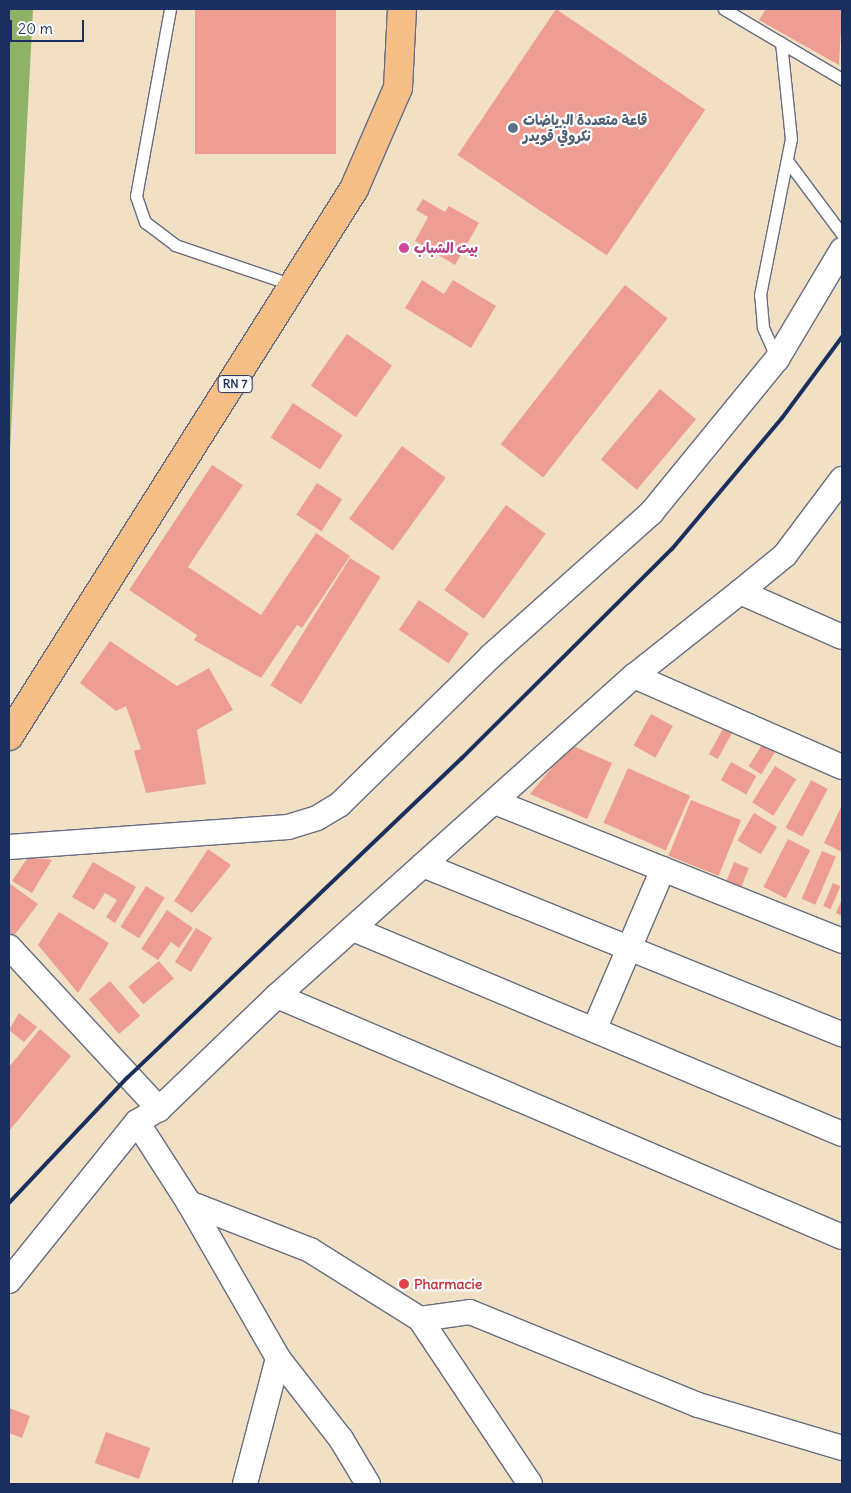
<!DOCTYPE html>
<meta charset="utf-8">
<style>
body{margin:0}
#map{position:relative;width:851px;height:1493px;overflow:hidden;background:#f1e0c3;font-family:Delius,"Playpen Sans Arabic",sans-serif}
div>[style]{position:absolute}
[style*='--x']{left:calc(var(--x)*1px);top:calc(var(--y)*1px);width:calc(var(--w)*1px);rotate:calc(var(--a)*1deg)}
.forest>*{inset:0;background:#8fb267}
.building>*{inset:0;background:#ee9d93;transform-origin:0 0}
.roads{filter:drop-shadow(1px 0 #666d81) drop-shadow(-1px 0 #666d81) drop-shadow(0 1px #666d81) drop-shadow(0 -1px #666d81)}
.service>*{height:11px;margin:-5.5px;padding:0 5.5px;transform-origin:5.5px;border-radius:5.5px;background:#fff}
.minor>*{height:24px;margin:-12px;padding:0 12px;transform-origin:12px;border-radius:12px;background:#fff}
.primary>*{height:28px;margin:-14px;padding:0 14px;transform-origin:14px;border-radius:14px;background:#f6be87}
.rail>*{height:4px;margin:-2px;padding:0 2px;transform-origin:2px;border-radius:2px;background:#1b2f5e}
.dots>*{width:14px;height:14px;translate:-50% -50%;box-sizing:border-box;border:2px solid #fff;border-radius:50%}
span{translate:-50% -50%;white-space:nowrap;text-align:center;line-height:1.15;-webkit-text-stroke:4.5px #fff;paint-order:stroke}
.shield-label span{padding:1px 4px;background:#fff;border:1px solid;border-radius:4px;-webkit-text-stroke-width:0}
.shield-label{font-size:12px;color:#1b2f5e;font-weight:700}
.service-label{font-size:14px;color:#4e5e75;font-weight:700}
.left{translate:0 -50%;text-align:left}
.hotel-label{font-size:14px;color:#b23c85;font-weight:700}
.health-label{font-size:14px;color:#be3a42;font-weight:700}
.frame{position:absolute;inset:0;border:10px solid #1b2f5e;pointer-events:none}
.scale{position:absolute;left:10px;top:20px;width:74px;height:22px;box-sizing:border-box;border:2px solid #1b2f5e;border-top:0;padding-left:6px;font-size:15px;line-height:18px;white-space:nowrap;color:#1b2f5e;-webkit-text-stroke:4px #fff;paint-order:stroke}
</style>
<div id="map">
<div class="forest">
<i style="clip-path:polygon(9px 9px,33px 9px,9px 470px)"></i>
</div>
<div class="building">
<i style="left:195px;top:9px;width:141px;height:145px"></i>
<i style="left:556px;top:9px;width:180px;height:176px;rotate:34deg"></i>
<i style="clip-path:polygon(766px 9px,842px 9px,839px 65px,759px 20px)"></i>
<i style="clip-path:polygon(423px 199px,445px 212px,449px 206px,479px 223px,455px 265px,415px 241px,428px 217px,416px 210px)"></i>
<i style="clip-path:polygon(422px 280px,444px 294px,453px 280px,496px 306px,471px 348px,405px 308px)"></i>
<i style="left:625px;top:285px;width:54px;height:202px;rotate:38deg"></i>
<i style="left:347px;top:334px;width:55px;height:63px;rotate:35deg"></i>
<i style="left:660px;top:389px;width:47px;height:92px;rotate:40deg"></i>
<i style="left:293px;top:403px;width:59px;height:41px;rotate:33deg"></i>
<i style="left:402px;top:446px;width:54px;height:90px;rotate:36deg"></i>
<i style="clip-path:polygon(212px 465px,243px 485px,188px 567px,261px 615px,316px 533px,350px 556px,302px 628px,297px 625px,261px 678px,194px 640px,197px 635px,129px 590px)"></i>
<i style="left:317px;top:483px;width:30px;height:38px;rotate:33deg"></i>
<i style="left:506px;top:505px;width:49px;height:105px;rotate:36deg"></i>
<i style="left:350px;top:558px;width:36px;height:150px;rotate:32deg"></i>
<i style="left:419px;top:600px;width:60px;height:36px;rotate:34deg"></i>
<i style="clip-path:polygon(110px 641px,177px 686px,209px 668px,233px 710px,197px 730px,206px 784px,146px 793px,134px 751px,141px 749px,126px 706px,116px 711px,80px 683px)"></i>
<i style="left:651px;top:714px;width:25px;height:36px;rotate:29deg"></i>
<i style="left:724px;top:727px;width:10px;height:31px;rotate:29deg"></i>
<i style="left:765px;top:740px;width:15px;height:31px;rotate:32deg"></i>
<i style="clip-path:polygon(571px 745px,612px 763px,587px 819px,530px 794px)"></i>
<i style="left:731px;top:762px;width:29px;height:21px;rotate:29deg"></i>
<i style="left:775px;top:766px;width:25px;height:43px;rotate:32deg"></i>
<i style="left:628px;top:768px;width:68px;height:60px;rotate:24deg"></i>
<i style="left:811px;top:780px;width:19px;height:54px;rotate:28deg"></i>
<i style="left:691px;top:800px;width:54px;height:60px;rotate:22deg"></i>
<i style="clip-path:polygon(842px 805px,842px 852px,824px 843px)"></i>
<i style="left:754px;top:813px;width:27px;height:32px;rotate:31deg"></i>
<i style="left:788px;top:839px;width:25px;height:54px;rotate:27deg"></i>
<i style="clip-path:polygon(208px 849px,231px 865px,192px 913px,174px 901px)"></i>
<i style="left:822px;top:851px;width:15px;height:52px;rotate:23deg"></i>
<i style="clip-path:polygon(28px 857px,52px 860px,32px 893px,12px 881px)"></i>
<i style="clip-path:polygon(93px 862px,136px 887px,115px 923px,106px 917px,117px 900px,105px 893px,94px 910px,72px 897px)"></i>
<i style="left:734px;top:862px;width:16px;height:22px;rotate:22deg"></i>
<i style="clip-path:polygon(9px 883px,38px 904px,13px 937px,9px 931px)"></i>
<i style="left:833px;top:883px;width:8px;height:25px;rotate:23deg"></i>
<i style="left:146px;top:886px;width:22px;height:48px;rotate:32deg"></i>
<i style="clip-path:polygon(842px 899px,842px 916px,836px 913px)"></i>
<i style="clip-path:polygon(167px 910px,193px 928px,179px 948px,171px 942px,158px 960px,141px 949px)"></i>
<i style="clip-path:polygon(59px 912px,109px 943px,78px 993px,38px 945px)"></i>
<i style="left:196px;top:928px;width:19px;height:40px;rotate:32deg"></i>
<i style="left:159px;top:961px;width:23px;height:40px;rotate:50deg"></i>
<i style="left:110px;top:981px;width:46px;height:28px;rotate:49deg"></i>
<i style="clip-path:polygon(19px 1013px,37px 1027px,24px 1042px,9px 1030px)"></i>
<i style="clip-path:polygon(40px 1029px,71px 1056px,9px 1131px,9px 1067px)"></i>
<i style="clip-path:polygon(9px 1408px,30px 1416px,22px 1438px,9px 1433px)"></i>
<i style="left:106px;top:1432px;width:47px;height:33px;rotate:20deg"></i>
</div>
<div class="roads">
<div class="service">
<i style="--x:170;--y:9;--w:190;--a:100.3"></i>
<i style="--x:136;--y:196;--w:28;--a:71"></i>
<i style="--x:145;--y:222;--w:38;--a:37"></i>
<i style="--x:175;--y:245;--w:125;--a:18.7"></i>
<i style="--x:724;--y:9;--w:137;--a:30.7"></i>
<i style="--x:789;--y:163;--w:89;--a:53.3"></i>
<i style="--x:777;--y:359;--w:35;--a:-114"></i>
<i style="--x:763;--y:327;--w:32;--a:-95"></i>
<i style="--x:760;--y:295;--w:159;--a:-78.8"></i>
<i style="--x:791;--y:139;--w:97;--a:-95.9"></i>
</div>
<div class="minor">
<i style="--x:842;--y:479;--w:95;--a:126.9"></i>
<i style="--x:785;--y:555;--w:58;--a:140.6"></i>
<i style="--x:740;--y:592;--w:111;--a:23.8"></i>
<i style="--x:740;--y:592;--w:135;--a:141.6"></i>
<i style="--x:634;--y:676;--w:227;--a:23.6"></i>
<i style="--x:495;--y:802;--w:374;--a:21.8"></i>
<i style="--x:9;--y:847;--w:280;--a:-4.1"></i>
<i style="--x:288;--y:827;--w:30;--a:-17"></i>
<i style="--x:317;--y:818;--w:27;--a:-31"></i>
<i style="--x:340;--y:804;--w:211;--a:-44.4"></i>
<i style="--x:491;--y:656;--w:215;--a:-41.8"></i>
<i style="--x:651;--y:513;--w:199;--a:-50.7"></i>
<i style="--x:777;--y:359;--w:127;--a:-59.2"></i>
<i style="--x:423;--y:865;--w:452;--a:22"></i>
<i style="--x:353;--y:929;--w:530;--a:22.74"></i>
<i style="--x:9;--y:947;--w:221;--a:47.2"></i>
<i style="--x:277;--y:996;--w:614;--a:23.1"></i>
<i style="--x:594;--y:1030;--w:175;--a:-66.8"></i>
<i style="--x:137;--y:1122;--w:96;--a:57.3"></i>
<i style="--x:189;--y:1203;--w:130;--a:21.2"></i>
<i style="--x:310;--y:1250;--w:130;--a:32.1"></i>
<i style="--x:420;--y:1319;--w:50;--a:-8"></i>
<i style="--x:470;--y:1312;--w:246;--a:22.2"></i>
<i style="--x:698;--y:1405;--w:150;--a:16.6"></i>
<i style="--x:189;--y:1203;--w:179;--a:60.1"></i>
<i style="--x:278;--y:1358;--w:130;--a:104.7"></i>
<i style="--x:9;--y:1281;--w:204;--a:-51.2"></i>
<i style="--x:137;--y:1122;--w:26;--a:-31"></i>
<i style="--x:159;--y:1109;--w:163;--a:-43.8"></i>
<i style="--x:277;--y:996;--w:479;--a:-41.9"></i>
<i style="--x:420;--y:1319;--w:198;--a:56.3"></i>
<i style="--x:278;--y:1358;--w:103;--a:52.1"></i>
<i style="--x:341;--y:1439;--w:52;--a:59"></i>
</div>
<div class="primary">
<i style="--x:9;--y:736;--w:647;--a:-57.76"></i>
<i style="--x:354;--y:189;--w:110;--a:-66.5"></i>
<i style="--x:398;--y:88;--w:79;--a:-87.1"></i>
</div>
</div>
<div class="rail">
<i style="--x:9;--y:1203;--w:172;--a:-46.7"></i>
<i style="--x:127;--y:1078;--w:463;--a:-43.7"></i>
<i style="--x:462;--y:758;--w:296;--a:-44.9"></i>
<i style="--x:672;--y:549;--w:171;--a:-50"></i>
<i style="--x:782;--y:418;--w:101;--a:-53.5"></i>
</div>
<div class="dots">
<i style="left:513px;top:128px;background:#5c6f8a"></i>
<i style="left:404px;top:248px;background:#d1479c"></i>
<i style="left:404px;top:1284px;background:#e0444e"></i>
</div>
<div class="shield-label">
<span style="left:235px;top:384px">RN 7</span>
</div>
<div class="service-label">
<span class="left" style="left:523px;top:128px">قاعة متعددة الرياضات<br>نكروفي قويدر</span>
</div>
<div class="hotel-label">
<span class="left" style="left:414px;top:248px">بيت الشباب</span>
</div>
<div class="health-label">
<span class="left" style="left:414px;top:1284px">Pharmacie</span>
</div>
<div class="frame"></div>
<div class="scale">20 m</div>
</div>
